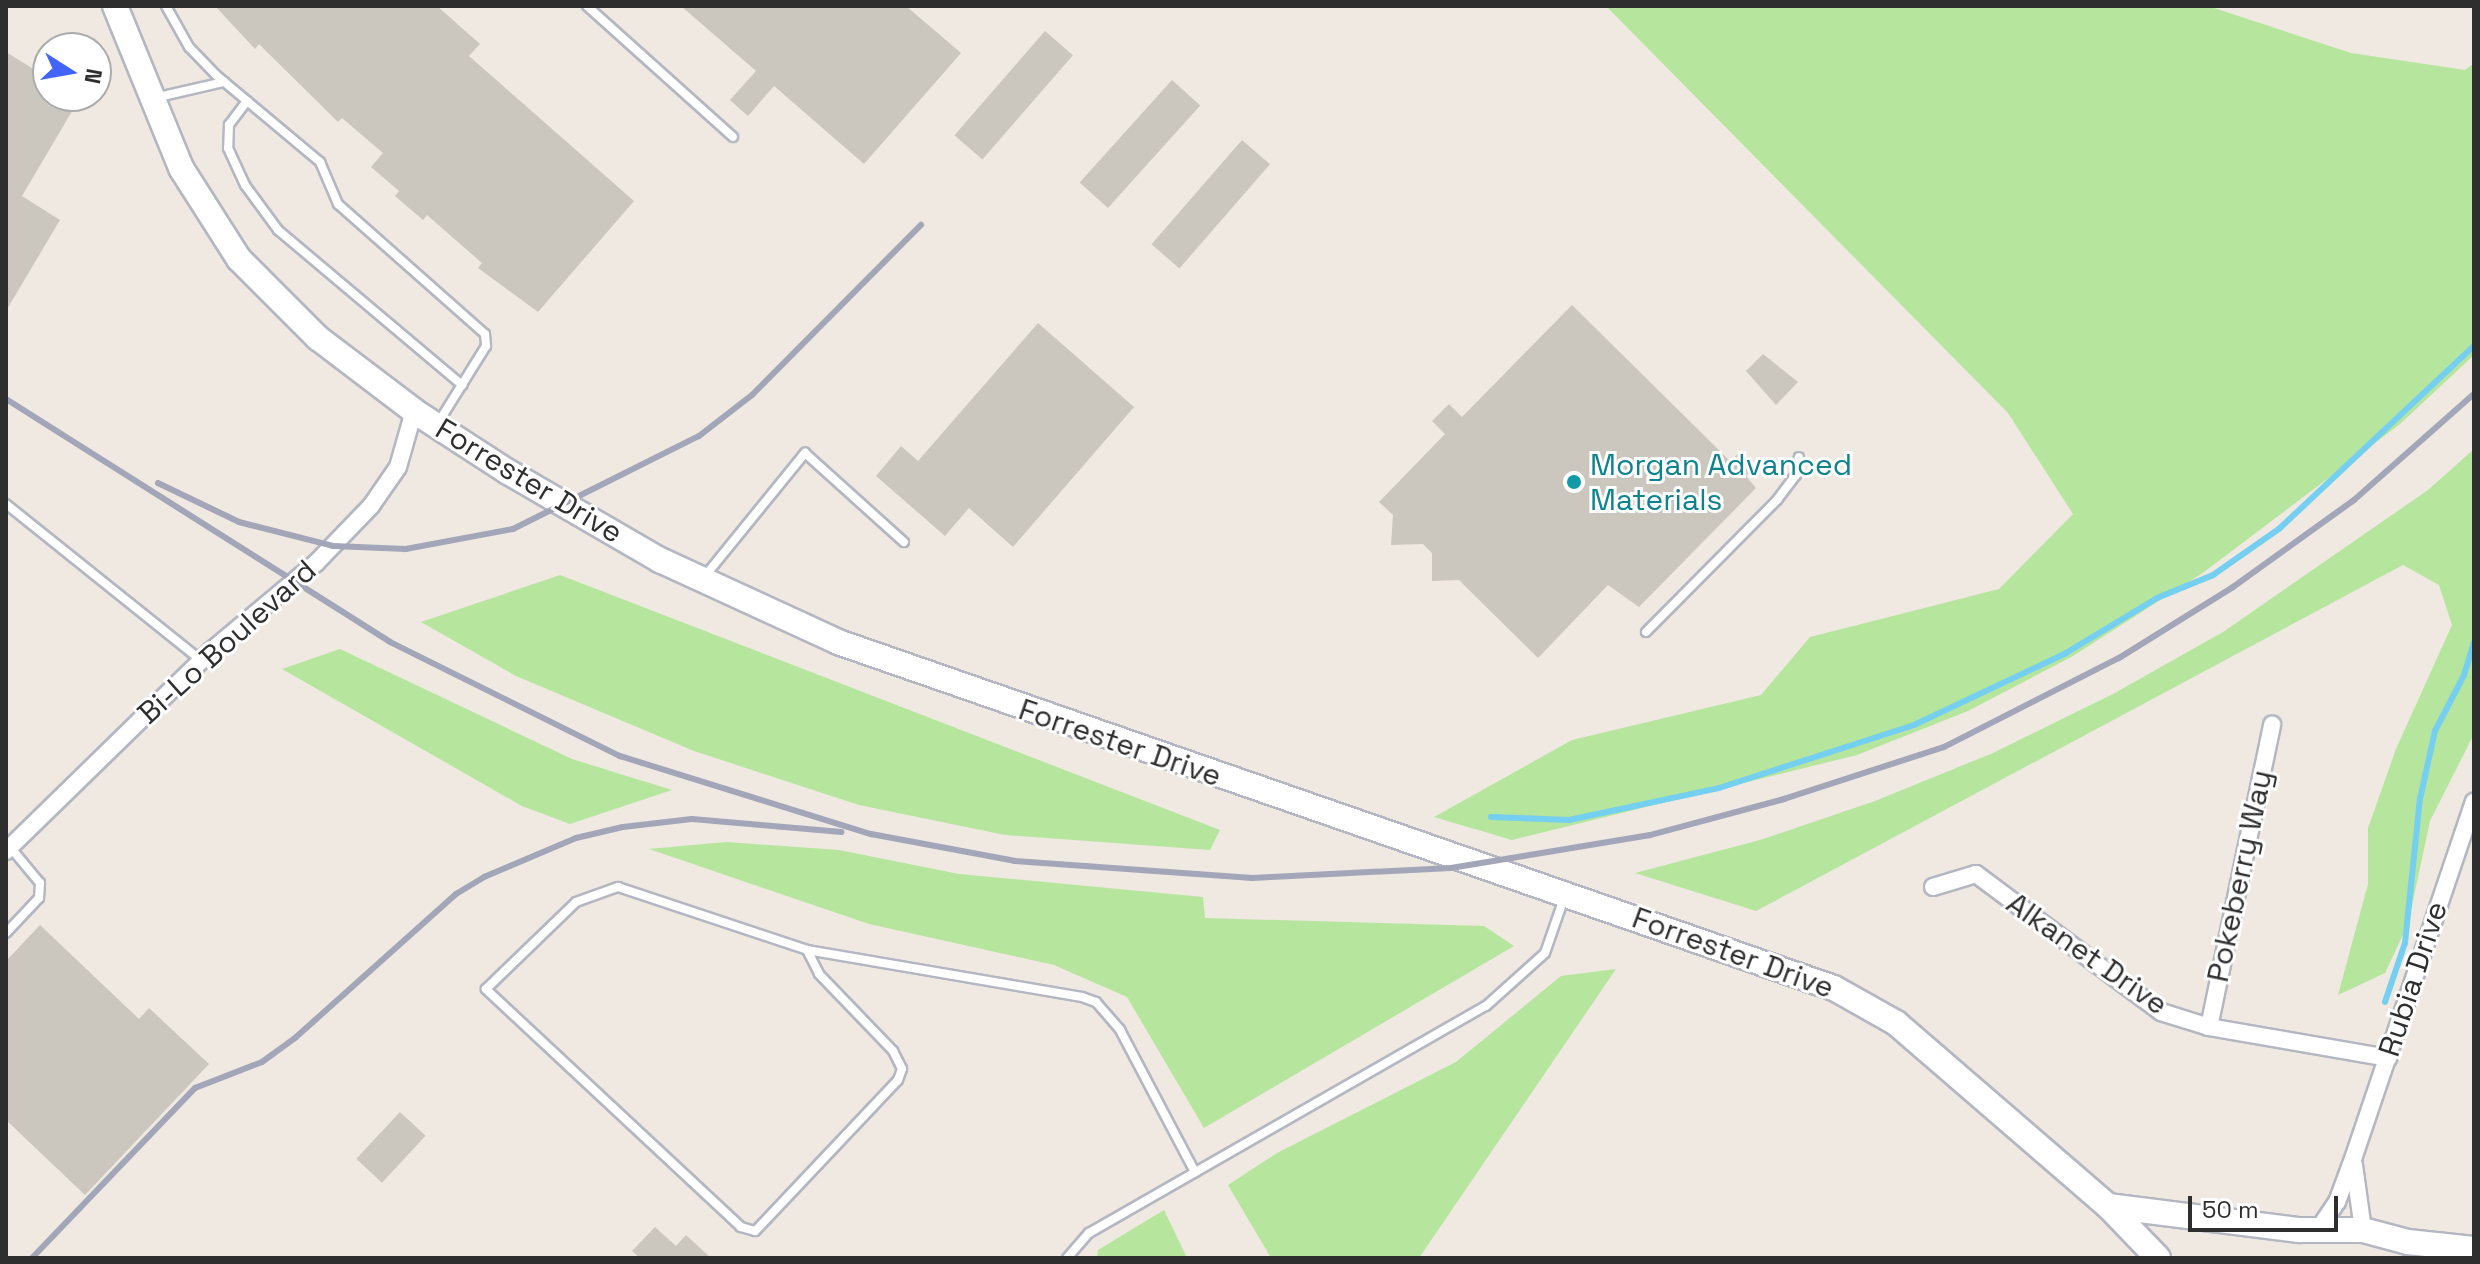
<!DOCTYPE html>
<style>
body{margin:0}
#map{position:relative;width:2480px;height:1264px;overflow:hidden;background:#efe9e1;font-family:"Space Grotesk",sans-serif}
div>[style]{position:absolute}
[style*='--x']{left:calc(var(--x)*1px);top:calc(var(--y)*1px);width:calc(var(--w)*1px);rotate:calc(var(--a)*1deg)}
.green>*{inset:0;background:#b6e59e}
.stream>*{height:6px;margin:-3px;padding:0 3px;transform-origin:3px;border-radius:3px;background:#75cff0}
.building>*{inset:0;background:#cbc7bf;transform-origin:0 0}
.roads{filter:drop-shadow(2px 0 #b4b7c1) drop-shadow(-2px 0 #b4b7c1) drop-shadow(0 2px #b4b7c1) drop-shadow(0 -2px #b4b7c1)}
.lane>*{height:8px;margin:-4px;padding:0 4px;transform-origin:4px;border-radius:4px;background:#fff}
.street>*{height:16px;margin:-8px;padding:0 8px;transform-origin:8px;border-radius:8px;background:#fff}
.secondary>*{height:24px;margin:-12px;padding:0 12px;transform-origin:12px;border-radius:12px;background:#fff}
.rail>*{height:6px;margin:-3px;padding:0 3px;transform-origin:3px;border-radius:3px;background:#a3a6b8}
.dots>*{width:22px;height:22px;translate:-50% -50%;box-sizing:border-box;border:4px solid #fff;border-radius:50%}
span{translate:-50% -50%;white-space:nowrap;text-align:center;line-height:1.15;-webkit-text-stroke:6px #fff;paint-order:stroke}
.culture-label{font-size:30px;color:#0d838f}
.left{translate:0 -50%;text-align:left}
.street-label{font-size:30px;color:#2e2e2e}
.frame{position:absolute;inset:0;border:8px solid #2e2e2e;pointer-events:none}
.north{position:absolute;left:32px;top:32px;width:80px;height:80px;box-sizing:border-box;background:#fff;border:2px solid #ababab;border-radius:50%;rotate:101deg;font-size:22px;font-weight:700;line-height:32px;text-align:center;color:#2e2e2e}
.north::after{content:'';display:block;margin:auto;width:28px;height:36px;background:#4264fb;clip-path:polygon(50% 0,100% 100%,50% 72%,0 100%)}
.scale{position:absolute;left:2188px;top:1196px;width:150px;height:36px;box-sizing:border-box;border:4px solid #2e2e2e;border-top:0;padding-left:10px;font-size:24px;line-height:28px;white-space:nowrap;color:#2e2e2e;-webkit-text-stroke:6px #fff;paint-order:stroke}
</style>
<div id="map">
<div class="green">
<i style="clip-path:polygon(1606px 6px,2208px 6px,2351px 53px,2465px 70px,2474px 63px,2474px 355px,2400px 424px,2204px 572px,2073px 656px,1968px 711px,1857px 755px,1512px 840px,1434px 817px,1572px 740px,1761px 695px,1810px 637px,1999px 589px,2073px 514px,2008px 413px)"></i>
<i style="clip-path:polygon(2474px 449px,2474px 734px,2430px 821px,2408px 924px,2385px 973px,2338px 995px,2368px 884px,2368px 828px,2396px 749px,2452px 625px,2439px 585px,2403px 565px,1756px 911px,1635px 873px,1760px 840px,1875px 801px,1993px 753px,2113px 694px,2223px 632px,2428px 490px)"></i>
<i style="clip-path:polygon(560px 575px,1220px 830px,1210px 850px,1005px 835px,859px 805px,694px 751px,516px 676px,421px 622px)"></i>
<i style="clip-path:polygon(340px 649px,572px 759px,672px 790px,570px 824px,522px 806px,282px 669px)"></i>
<i style="clip-path:polygon(726px 842px,839px 850px,959px 874px,1203px 897px,1205px 918px,1484px 926px,1514px 946px,1204px 1128px,1127px 997px,1054px 965px,869px 924px,649px 849px)"></i>
<i style="clip-path:polygon(1616px 969px,1419px 1258px,1271px 1258px,1228px 1185px,1277px 1153px,1456px 1062px,1561px 976px)"></i>
<i style="clip-path:polygon(1164px 1210px,1187px 1258px,1097px 1258px,1098px 1250px)"></i>
</div>
<div class="stream">
<i style="--x:1491;--y:817;--w:78;--a:2.2"></i>
<i style="--x:1569;--y:820;--w:153;--a:-12"></i>
<i style="--x:1719;--y:788;--w:205;--a:-17.9"></i>
<i style="--x:1914;--y:725;--w:168;--a:-25.3"></i>
<i style="--x:2066;--y:653;--w:106;--a:-31.1"></i>
<i style="--x:2157;--y:598;--w:61;--a:-22.3"></i>
<i style="--x:2213;--y:575;--w:82;--a:-35"></i>
<i style="--x:2280;--y:528;--w:266;--a:-43.2"></i>
<i style="--x:2385;--y:1002;--w:62;--a:-71.3"></i>
<i style="--x:2405;--y:943;--w:145;--a:-84.1"></i>
<i style="--x:2420;--y:799;--w:70;--a:-77.6"></i>
<i style="--x:2435;--y:731;--w:63;--a:-62.6"></i>
<i style="--x:2464;--y:675;--w:34;--a:-73"></i>
</div>
<div class="building">
<i style="clip-path:polygon(215px 6px,437px 6px,480px 44px,469px 56px,634px 201px,538px 312px,478px 268px,482px 263px,427px 215px,423px 220px,395px 196px,399px 191px,371px 167px,383px 153px,342px 118px,338px 122px,259px 44px,255px 49px)"></i>
<i style="clip-path:polygon(681px 6px,906px 6px,961px 53px,864px 164px,774px 86px,748px 116px,730px 100px,756px 71px)"></i>
<i style="left:1045px;top:31px;width:37px;height:138px;rotate:41deg"></i>
<i style="clip-path:polygon(6px 52px,48px 78px,48px 96px,81px 96px,22px 196px,60px 220px,6px 311px)"></i>
<i style="left:1172px;top:80px;width:38px;height:138px;rotate:42deg"></i>
<i style="left:1242px;top:140px;width:37px;height:138px;rotate:41deg"></i>
<i style="clip-path:polygon(1572px 305px,1730px 461px,1738px 454px,1753px 469px,1746px 476px,1756px 488px,1639px 607px,1608px 585px,1538px 658px,1459px 580px,1432px 581px,1432px 553px,1423px 544px,1391px 545px,1393px 515px,1379px 502px,1445px 434px,1432px 421px,1449px 404px,1462px 417px)"></i>
<i style="clip-path:polygon(1038px 323px,1134px 407px,1013px 547px,969px 508px,945px 536px,876px 476px,901px 446px,918px 461px)"></i>
<i style="clip-path:polygon(1763px 354px,1798px 382px,1776px 405px,1746px 371px)"></i>
<i style="clip-path:polygon(40px 925px,139px 1019px,149px 1008px,209px 1064px,85px 1195px,6px 1120px,6px 961px)"></i>
<i style="left:400px;top:1112px;width:35px;height:64px;rotate:43deg"></i>
<i style="clip-path:polygon(655px 1227px,676px 1246px,686px 1235px,711px 1258px,640px 1258px,632px 1251px)"></i>
</div>
<div class="roads">
<div class="lane">
<i style="--x:166;--y:6;--w:47;--a:60.7"></i>
<i style="--x:189;--y:47;--w:39;--a:46"></i>
<i style="--x:216;--y:75;--w:136;--a:39.9"></i>
<i style="--x:320;--y:162;--w:46;--a:66.8"></i>
<i style="--x:338;--y:204;--w:196;--a:41.5"></i>
<i style="--x:485;--y:334;--w:12;--a:85"></i>
<i style="--x:486;--y:346;--w:91;--a:121.9"></i>
<i style="--x:587;--y:6;--w:196;--a:41.9"></i>
<i style="--x:154;--y:98;--w:72;--a:-12.9"></i>
<i style="--x:247;--y:101;--w:30;--a:127"></i>
<i style="--x:229;--y:125;--w:23;--a:92"></i>
<i style="--x:228;--y:148;--w:41;--a:65.3"></i>
<i style="--x:245;--y:185;--w:56;--a:53.7"></i>
<i style="--x:278;--y:230;--w:241;--a:40.1"></i>
<i style="--x:6;--y:504;--w:250;--a:38.7"></i>
<i style="--x:705;--y:576;--w:159;--a:-50.9"></i>
<i style="--x:805;--y:453;--w:133;--a:42"></i>
<i style="--x:1646;--y:632;--w:186;--a:-45.2"></i>
<i style="--x:1777;--y:500;--w:31;--a:-53"></i>
<i style="--x:1796;--y:475;--w:18;--a:-81"></i>
<i style="--x:6;--y:933;--w:48;--a:-46.7"></i>
<i style="--x:39;--y:898;--w:15;--a:-86"></i>
<i style="--x:40;--y:883;--w:47;--a:-129.8"></i>
<i style="--x:807;--y:950;--w:27;--a:63"></i>
<i style="--x:819;--y:974;--w:107;--a:46.1"></i>
<i style="--x:893;--y:1051;--w:20;--a:63"></i>
<i style="--x:902;--y:1069;--w:12;--a:110"></i>
<i style="--x:898;--y:1080;--w:208;--a:133.4"></i>
<i style="--x:755;--y:1231;--w:15;--a:-164"></i>
<i style="--x:741;--y:1227;--w:349;--a:-137"></i>
<i style="--x:486;--y:989;--w:125;--a:-44"></i>
<i style="--x:576;--y:902;--w:45;--a:-19.7"></i>
<i style="--x:618;--y:887;--w:199;--a:18.4"></i>
<i style="--x:807;--y:950;--w:279;--a:9.7"></i>
<i style="--x:1082;--y:997;--w:15;--a:20"></i>
<i style="--x:1096;--y:1002;--w:37;--a:49"></i>
<i style="--x:1120;--y:1030;--w:161;--a:62.2"></i>
<i style="--x:1067;--y:1258;--w:33;--a:-49"></i>
<i style="--x:1089;--y:1233;--w:457;--a:-29.8"></i>
<i style="--x:1486;--y:1006;--w:79;--a:-41.9"></i>
<i style="--x:1545;--y:953;--w:58;--a:-70.9"></i>
</div>
<div class="street">
<i style="--x:6;--y:851;--w:286;--a:-44.3"></i>
<i style="--x:211;--y:651;--w:137;--a:-40"></i>
<i style="--x:316;--y:563;--w:79;--a:-46"></i>
<i style="--x:371;--y:506;--w:47;--a:-55.3"></i>
<i style="--x:398;--y:467;--w:58;--a:-74.1"></i>
<i style="--x:1933;--y:887;--w:45;--a:-16.8"></i>
<i style="--x:1976;--y:874;--w:231;--a:36.7"></i>
<i style="--x:2161;--y:1012;--w:50;--a:17.4"></i>
<i style="--x:2209;--y:1027;--w:182;--a:9.8"></i>
<i style="--x:2209;--y:1027;--w:309;--a:-78.2"></i>
<i style="--x:2354;--y:1165;--w:66;--a:82.1"></i>
<i style="--x:2320;--y:1227;--w:30;--a:-56"></i>
<i style="--x:2337;--y:1202;--w:49;--a:-69.7"></i>
<i style="--x:2354;--y:1156;--w:374;--a:-71.3"></i>
</div>
<div class="secondary">
<i style="--x:115;--y:6;--w:175;--a:67.8"></i>
<i style="--x:181;--y:168;--w:108;--a:57.5"></i>
<i style="--x:239;--y:259;--w:112;--a:45"></i>
<i style="--x:318;--y:338;--w:121;--a:37.2"></i>
<i style="--x:414;--y:411;--w:112;--a:33"></i>
<i style="--x:508;--y:472;--w:176;--a:30.1"></i>
<i style="--x:660;--y:560;--w:196;--a:24.7"></i>
<i style="--x:838;--y:642;--w:1054;--a:19.16"></i>
<i style="--x:1834;--y:988;--w:71;--a:29.4"></i>
<i style="--x:1896;--y:1023;--w:280;--a:40.8"></i>
<i style="--x:2108;--y:1206;--w:72;--a:46.1"></i>
<i style="--x:2108;--y:1206;--w:193;--a:7.2"></i>
<i style="--x:2299;--y:1230;--w:64;--a:0"></i>
<i style="--x:2363;--y:1230;--w:47;--a:14.9"></i>
<i style="--x:2408;--y:1242;--w:66;--a:6.1"></i>
</div>
</div>
<div class="rail">
<i style="--x:6;--y:399;--w:454;--a:32.3"></i>
<i style="--x:390;--y:642;--w:257;--a:26.4"></i>
<i style="--x:620;--y:756;--w:263;--a:17.3"></i>
<i style="--x:871;--y:834;--w:147;--a:10.6"></i>
<i style="--x:1015;--y:861;--w:238;--a:4.1"></i>
<i style="--x:1252;--y:878;--w:199;--a:-2.9"></i>
<i style="--x:1451;--y:868;--w:202;--a:-9.4"></i>
<i style="--x:1650;--y:835;--w:139;--a:-15"></i>
<i style="--x:1784;--y:799;--w:168;--a:-18"></i>
<i style="--x:1944;--y:747;--w:196;--a:-27"></i>
<i style="--x:2119;--y:658;--w:134;--a:-31.9"></i>
<i style="--x:2233;--y:587;--w:149;--a:-35.7"></i>
<i style="--x:2354;--y:500;--w:160;--a:-41.5"></i>
<i style="--x:158;--y:483;--w:90;--a:25.7"></i>
<i style="--x:239;--y:522;--w:97;--a:14.3"></i>
<i style="--x:333;--y:546;--w:73;--a:2.4"></i>
<i style="--x:406;--y:549;--w:109;--a:-10.6"></i>
<i style="--x:513;--y:529;--w:208;--a:-26.6"></i>
<i style="--x:699;--y:436;--w:67;--a:-37.7"></i>
<i style="--x:752;--y:395;--w:240;--a:-45.2"></i>
<i style="--x:32;--y:1258;--w:236;--a:-46.2"></i>
<i style="--x:195;--y:1088;--w:72;--a:-21.2"></i>
<i style="--x:262;--y:1062;--w:41;--a:-36"></i>
<i style="--x:295;--y:1038;--w:216;--a:-41.8"></i>
<i style="--x:456;--y:894;--w:33;--a:-31"></i>
<i style="--x:484;--y:877;--w:100;--a:-23"></i>
<i style="--x:576;--y:838;--w:48;--a:-13.2"></i>
<i style="--x:623;--y:827;--w:69;--a:-6.6"></i>
<i style="--x:692;--y:819;--w:150;--a:5"></i>
</div>
<div class="dots">
<i style="left:1574px;top:482px;background:#0f9aa8"></i>
</div>
<div class="culture-label">
<span class="left" style="left:1590px;top:482px">Morgan Advanced<br>Materials</span>
</div>
<div class="street-label">
<span style="left:529px;top:481px;rotate:31deg">Forrester Drive</span>
<span style="left:227px;top:642px;rotate:-42deg">Bi-Lo Boulevard</span>
<span style="left:1120px;top:743px;rotate:19deg">Forrester Drive</span>
<span style="left:2240px;top:876px;rotate:-78deg">Pokeberry Way</span>
<span style="left:1733px;top:953px;rotate:20deg">Forrester Drive</span>
<span style="left:2087px;top:954px;rotate:35deg">Alkanet Drive</span>
<span style="left:2413px;top:979px;rotate:-72deg">Rubia Drive</span>
</div>
<div class="frame"></div>
<div class="north">N</div>
<div class="scale">50 m</div>
</div>
